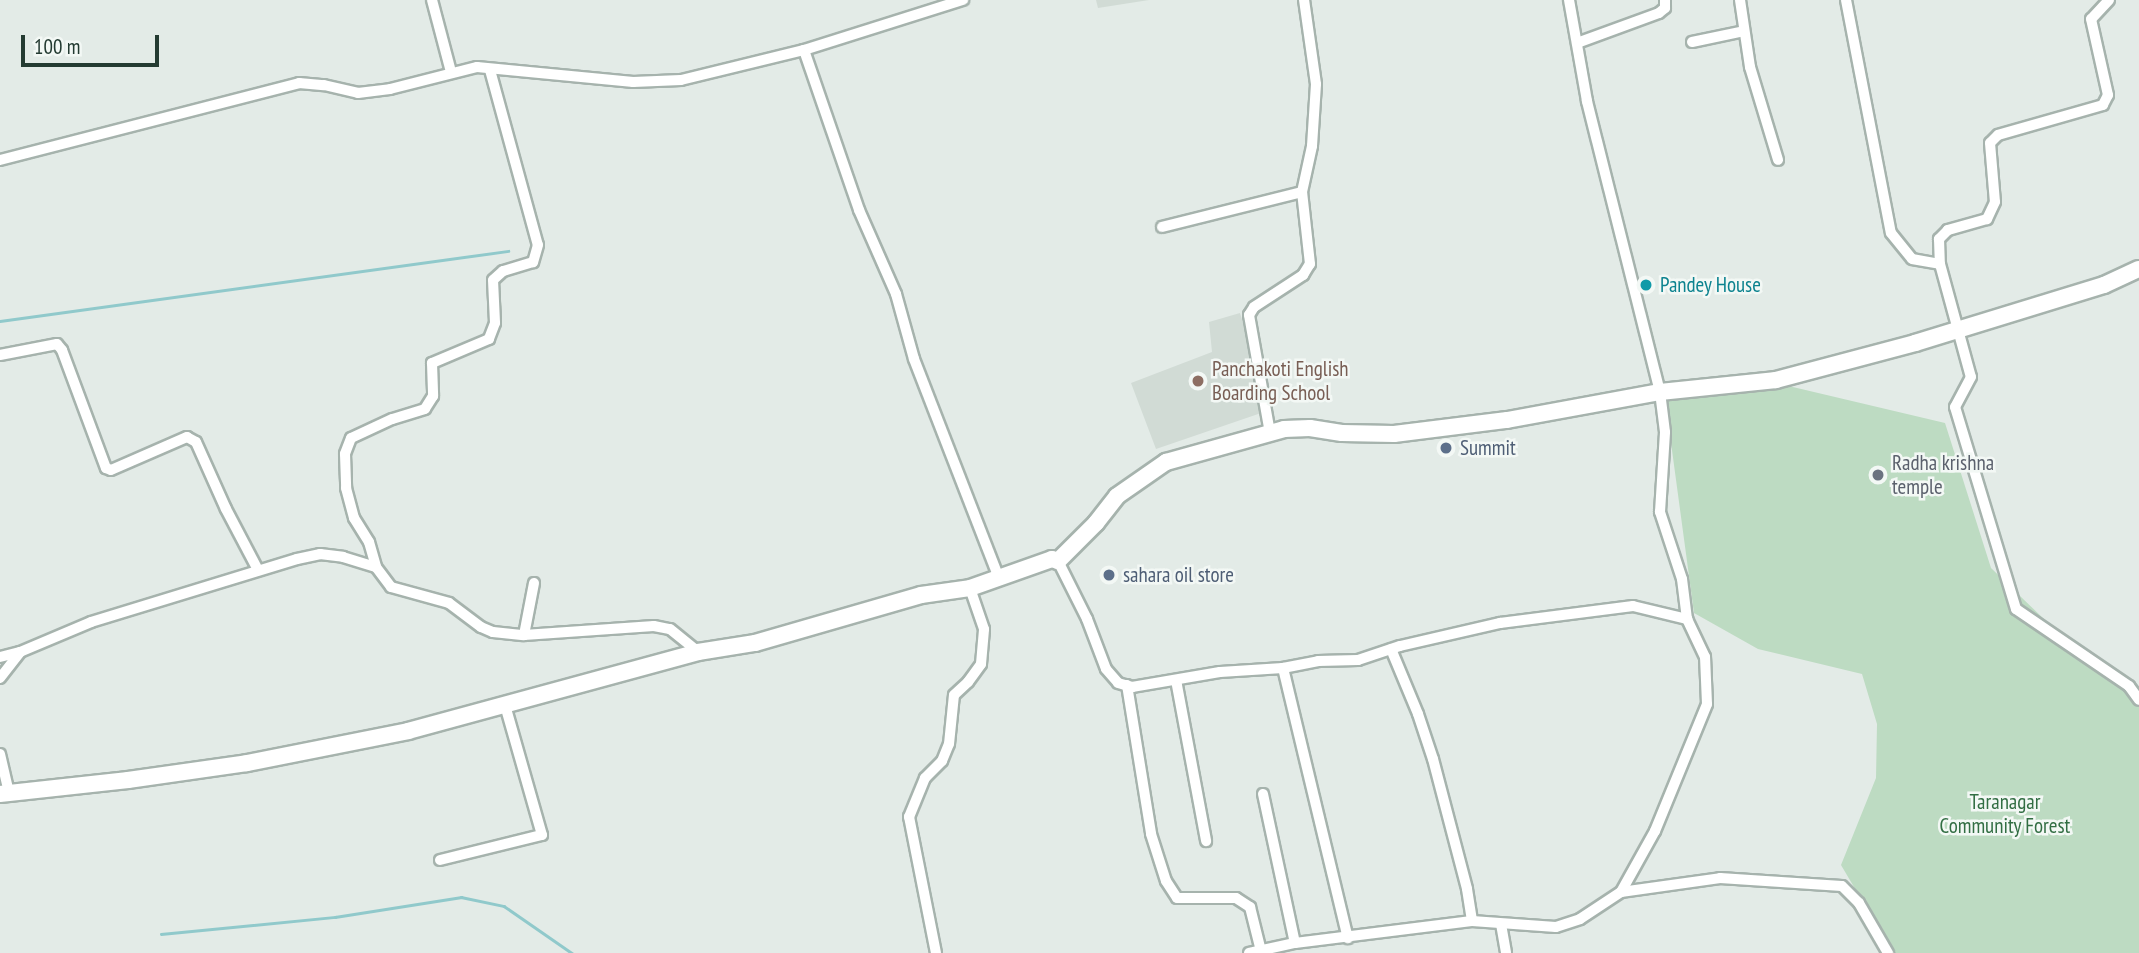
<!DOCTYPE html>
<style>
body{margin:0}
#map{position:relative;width:2139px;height:953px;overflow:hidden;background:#e3ebe7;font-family:"PT Sans Narrow",sans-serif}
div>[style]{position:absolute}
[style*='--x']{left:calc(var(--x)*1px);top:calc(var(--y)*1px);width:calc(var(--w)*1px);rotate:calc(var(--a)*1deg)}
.built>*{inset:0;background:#d1dbd5}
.green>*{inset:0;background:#bddbc2}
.stream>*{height:2.5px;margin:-1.25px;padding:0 1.25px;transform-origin:1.25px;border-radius:1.25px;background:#90c9cb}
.roads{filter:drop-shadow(2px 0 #a6b3ad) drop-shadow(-2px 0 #a6b3ad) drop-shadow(0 2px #a6b3ad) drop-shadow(0 -2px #a6b3ad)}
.street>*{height:10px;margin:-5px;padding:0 5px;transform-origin:5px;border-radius:5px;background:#fff}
.secondary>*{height:16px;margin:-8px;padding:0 8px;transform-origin:8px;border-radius:8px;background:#fff}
.dots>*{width:19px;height:19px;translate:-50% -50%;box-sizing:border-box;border:4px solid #f3f8f5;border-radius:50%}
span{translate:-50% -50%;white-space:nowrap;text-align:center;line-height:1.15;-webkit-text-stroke:5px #f3f8f5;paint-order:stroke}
.culture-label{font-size:21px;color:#0d838f}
.left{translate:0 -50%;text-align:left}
.education-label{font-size:21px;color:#785e54}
.service-label{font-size:21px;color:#4e5e75}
.worship-label{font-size:21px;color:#5b616d}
.park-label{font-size:21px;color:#326e43}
.scale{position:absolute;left:21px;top:35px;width:138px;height:32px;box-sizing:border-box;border:4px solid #243b32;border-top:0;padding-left:9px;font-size:21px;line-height:24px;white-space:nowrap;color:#243b32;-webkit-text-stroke:5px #f3f8f5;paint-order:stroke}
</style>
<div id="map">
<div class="built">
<i style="clip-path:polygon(1096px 0,1149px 0,1098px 8px)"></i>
<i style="clip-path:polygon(1240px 313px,1260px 379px,1264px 412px,1156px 449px,1131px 383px,1212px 352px,1209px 322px)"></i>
</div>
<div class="green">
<i style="clip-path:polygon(1759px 379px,1945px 423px,1991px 568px,2077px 651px,2139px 699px,2139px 953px,1893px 953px,1841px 865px,1876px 778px,1877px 724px,1862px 674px,1758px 649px,1694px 613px,1664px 391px)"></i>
</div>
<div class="stream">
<i style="--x:0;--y:321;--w:513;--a:-7.85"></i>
<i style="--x:161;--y:934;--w:175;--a:-5.6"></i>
<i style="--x:335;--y:917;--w:128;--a:-9"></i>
<i style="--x:461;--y:897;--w:44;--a:11.8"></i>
<i style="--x:504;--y:906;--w:83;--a:34.7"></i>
</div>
<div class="roads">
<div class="street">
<i style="--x:432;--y:0;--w:74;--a:75.2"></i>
<i style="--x:1740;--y:0;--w:68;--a:81.5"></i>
<i style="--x:1750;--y:67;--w:97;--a:73.2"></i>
<i style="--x:1846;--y:0;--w:237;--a:79.1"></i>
<i style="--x:1891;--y:233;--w:33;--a:51"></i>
<i style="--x:1912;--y:259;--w:28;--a:10"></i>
<i style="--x:2109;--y:0;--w:26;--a:133"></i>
<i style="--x:2091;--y:19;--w:78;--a:77.4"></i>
<i style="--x:2108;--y:95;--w:11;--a:117"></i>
<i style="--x:2103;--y:105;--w:109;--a:164.1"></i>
<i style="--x:1998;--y:135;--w:11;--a:135"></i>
<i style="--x:1990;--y:143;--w:59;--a:85.2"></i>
<i style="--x:1995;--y:202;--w:19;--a:115"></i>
<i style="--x:1987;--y:219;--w:41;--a:164.2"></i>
<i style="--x:1948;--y:230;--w:13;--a:135"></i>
<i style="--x:1939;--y:239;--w:25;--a:88"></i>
<i style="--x:1940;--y:264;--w:117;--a:74.7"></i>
<i style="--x:1971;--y:377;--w:34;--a:118"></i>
<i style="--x:1955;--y:407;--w:211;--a:73.2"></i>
<i style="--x:2016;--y:609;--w:137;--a:34.3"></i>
<i style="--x:2129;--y:686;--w:17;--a:54"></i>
<i style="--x:1692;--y:42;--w:53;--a:-11.9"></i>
<i style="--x:1577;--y:43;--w:87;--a:-20.1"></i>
<i style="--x:1659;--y:13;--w:8;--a:-40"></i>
<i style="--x:1665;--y:8;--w:8;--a:-90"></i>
<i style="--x:804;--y:50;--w:169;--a:71"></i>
<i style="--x:859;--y:210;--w:92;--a:66.2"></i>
<i style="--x:896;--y:294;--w:67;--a:74.5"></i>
<i style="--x:914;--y:359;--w:235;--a:68.8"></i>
<i style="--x:490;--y:70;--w:181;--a:74.7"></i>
<i style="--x:538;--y:245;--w:18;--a:106"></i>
<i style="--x:533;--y:262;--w:31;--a:163"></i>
<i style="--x:503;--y:271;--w:13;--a:138"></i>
<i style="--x:493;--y:280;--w:43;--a:87.3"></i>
<i style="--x:495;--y:323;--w:17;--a:111"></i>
<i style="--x:489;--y:339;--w:62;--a:157.2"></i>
<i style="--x:432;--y:363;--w:33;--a:88"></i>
<i style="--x:433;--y:396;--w:15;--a:122"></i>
<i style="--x:425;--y:409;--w:34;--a:163"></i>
<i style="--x:392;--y:419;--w:45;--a:155.1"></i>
<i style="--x:351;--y:438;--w:17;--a:111"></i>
<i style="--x:345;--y:454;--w:34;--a:88"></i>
<i style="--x:346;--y:488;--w:31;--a:75"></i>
<i style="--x:354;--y:518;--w:28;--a:58"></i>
<i style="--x:369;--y:542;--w:26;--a:74"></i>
<i style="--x:376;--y:567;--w:25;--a:53"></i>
<i style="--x:391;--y:587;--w:60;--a:15.4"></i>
<i style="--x:449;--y:603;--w:40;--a:37"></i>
<i style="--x:481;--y:627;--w:13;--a:23"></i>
<i style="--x:493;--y:632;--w:31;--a:6"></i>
<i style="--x:524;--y:635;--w:130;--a:-4"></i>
<i style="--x:654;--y:626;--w:16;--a:11"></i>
<i style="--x:670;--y:629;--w:36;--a:39"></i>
<i style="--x:0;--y:160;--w:309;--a:-14.4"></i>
<i style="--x:299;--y:83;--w:25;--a:5"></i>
<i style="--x:324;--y:85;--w:35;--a:13"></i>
<i style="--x:358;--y:93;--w:32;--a:-7"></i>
<i style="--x:390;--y:89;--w:90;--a:-14.2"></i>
<i style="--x:477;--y:67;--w:157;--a:5.5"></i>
<i style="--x:633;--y:82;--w:48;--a:-2.4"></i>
<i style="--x:681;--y:80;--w:127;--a:-13.7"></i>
<i style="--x:804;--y:50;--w:167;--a:-17.5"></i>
<i style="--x:1162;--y:227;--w:144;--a:-14"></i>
<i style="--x:0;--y:355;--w:58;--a:-10.9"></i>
<i style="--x:57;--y:344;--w:8;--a:50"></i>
<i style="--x:62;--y:350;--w:126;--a:69.6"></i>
<i style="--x:106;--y:468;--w:5;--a:22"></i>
<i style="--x:111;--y:470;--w:83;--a:-23.5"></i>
<i style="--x:187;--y:437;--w:10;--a:29"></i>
<i style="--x:196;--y:442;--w:73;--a:65.9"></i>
<i style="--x:226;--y:509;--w:69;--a:62.3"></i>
<i style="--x:1270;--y:433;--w:120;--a:-100.1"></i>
<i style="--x:1249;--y:315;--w:9;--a:-58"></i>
<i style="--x:1254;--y:307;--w:59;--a:-33.1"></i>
<i style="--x:1303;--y:275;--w:13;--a:-58"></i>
<i style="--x:1310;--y:264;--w:72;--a:-96.3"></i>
<i style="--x:1302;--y:192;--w:47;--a:-77.7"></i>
<i style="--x:1312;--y:146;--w:62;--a:-86.3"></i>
<i style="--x:1316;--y:84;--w:85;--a:-98.1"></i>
<i style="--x:1058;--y:561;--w:65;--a:63.4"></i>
<i style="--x:1087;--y:619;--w:53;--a:69.2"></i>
<i style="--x:1106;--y:669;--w:18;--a:49"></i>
<i style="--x:1118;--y:683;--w:15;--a:16"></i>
<i style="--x:1132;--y:687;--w:89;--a:-9.7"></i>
<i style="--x:1220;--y:672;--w:63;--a:-3.6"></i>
<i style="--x:1283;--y:668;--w:36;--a:-11"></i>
<i style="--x:1318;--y:661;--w:40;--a:-1.4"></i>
<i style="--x:1358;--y:660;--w:44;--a:-18.4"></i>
<i style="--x:1400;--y:646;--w:103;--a:-13"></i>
<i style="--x:1500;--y:623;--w:134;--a:-7.3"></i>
<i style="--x:1633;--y:606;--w:56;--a:13.5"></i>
<i style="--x:524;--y:635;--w:53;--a:-79.1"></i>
<i style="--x:1391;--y:649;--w:70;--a:67.4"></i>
<i style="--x:1418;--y:714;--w:47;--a:71.6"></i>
<i style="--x:1433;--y:759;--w:134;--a:75.3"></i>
<i style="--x:1467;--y:889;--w:32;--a:81"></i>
<i style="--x:0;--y:657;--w:21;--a:-14"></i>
<i style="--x:20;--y:652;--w:77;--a:-22.9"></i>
<i style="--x:91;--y:622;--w:215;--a:-17"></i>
<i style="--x:297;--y:559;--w:24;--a:-12"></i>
<i style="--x:320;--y:554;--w:23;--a:7"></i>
<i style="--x:343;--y:557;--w:34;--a:17"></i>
<i style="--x:1283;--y:668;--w:278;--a:76.5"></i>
<i style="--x:0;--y:678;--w:33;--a:-52"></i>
<i style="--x:1176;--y:680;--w:164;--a:79.4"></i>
<i style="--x:1127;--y:685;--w:151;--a:80.8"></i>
<i style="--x:1151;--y:834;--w:49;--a:72.3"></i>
<i style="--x:1166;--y:881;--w:20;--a:57"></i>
<i style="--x:1177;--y:898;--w:59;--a:0"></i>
<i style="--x:1236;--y:898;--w:17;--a:33"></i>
<i style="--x:1250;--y:907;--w:45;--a:76"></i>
<i style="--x:0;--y:754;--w:40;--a:77"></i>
<i style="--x:1263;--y:794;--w:152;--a:77.9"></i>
<i style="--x:440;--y:860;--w:105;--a:-13.8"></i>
<i style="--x:542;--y:835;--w:135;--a:-105.9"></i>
<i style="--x:1621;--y:892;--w:100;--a:-8"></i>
<i style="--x:1720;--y:878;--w:122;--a:3.8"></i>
<i style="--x:1842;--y:886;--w:24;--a:45"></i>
<i style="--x:1859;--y:903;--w:58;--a:59.9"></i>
<i style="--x:1501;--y:924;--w:29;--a:80"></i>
<i style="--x:936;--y:953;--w:139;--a:-101.2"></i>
<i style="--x:909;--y:817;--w:42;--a:-67.7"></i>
<i style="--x:925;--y:778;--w:24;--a:-45"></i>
<i style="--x:942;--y:761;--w:18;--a:-68"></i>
<i style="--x:949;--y:744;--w:49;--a:-84.2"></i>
<i style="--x:954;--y:695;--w:19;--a:-43"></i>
<i style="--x:968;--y:682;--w:22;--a:-54"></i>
<i style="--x:981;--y:664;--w:35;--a:-85"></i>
<i style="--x:984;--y:629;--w:43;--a:-108.9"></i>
<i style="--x:1249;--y:953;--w:47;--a:-12.3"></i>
<i style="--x:1295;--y:943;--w:178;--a:-7.1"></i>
<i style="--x:1472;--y:921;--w:84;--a:4.1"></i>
<i style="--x:1556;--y:927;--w:25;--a:-18"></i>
<i style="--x:1580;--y:919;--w:49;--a:-33.4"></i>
<i style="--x:1621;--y:892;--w:70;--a:-60.9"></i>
<i style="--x:1655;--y:831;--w:137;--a:-67.7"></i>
<i style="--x:1707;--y:704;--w:47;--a:-92.4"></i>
<i style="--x:1705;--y:657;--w:42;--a:-115.3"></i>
<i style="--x:1687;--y:619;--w:40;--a:-97.1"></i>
<i style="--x:1682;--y:579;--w:71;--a:-108.2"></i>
<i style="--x:1660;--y:512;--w:80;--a:-86.4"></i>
<i style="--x:1665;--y:432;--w:40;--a:-97.1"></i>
<i style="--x:1660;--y:392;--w:300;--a:-104.1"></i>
<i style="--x:1587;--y:101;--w:103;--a:-100.1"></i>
</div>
<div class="secondary">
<i style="--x:0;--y:794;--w:129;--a:-6.2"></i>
<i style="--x:128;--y:780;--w:120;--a:-8.1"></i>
<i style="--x:247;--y:763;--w:164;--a:-11.2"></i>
<i style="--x:408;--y:731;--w:301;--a:-15.2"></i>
<i style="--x:698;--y:652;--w:58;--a:-9"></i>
<i style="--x:755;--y:643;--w:173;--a:-16.1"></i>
<i style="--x:921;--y:595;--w:49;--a:-8.1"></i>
<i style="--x:970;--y:588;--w:87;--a:-19.5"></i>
<i style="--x:1052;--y:559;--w:6;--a:18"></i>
<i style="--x:1058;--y:561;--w:54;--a:-45"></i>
<i style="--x:1096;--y:523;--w:34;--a:-52"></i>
<i style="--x:1117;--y:496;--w:60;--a:-34.8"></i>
<i style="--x:1166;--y:462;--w:123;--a:-15.6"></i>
<i style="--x:1284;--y:429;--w:26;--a:-2"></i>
<i style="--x:1310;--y:428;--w:32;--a:9"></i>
<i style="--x:1342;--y:433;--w:52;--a:1.1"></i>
<i style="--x:1394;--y:434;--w:114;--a:-7.1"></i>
<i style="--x:1507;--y:420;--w:156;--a:-10.4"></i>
<i style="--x:1660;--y:392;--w:117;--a:-5.9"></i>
<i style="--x:1776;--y:380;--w:144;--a:-14.9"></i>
<i style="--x:1915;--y:343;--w:198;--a:-17.1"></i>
<i style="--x:2104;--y:285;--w:38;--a:-25"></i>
</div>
</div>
<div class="dots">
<i style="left:1646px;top:285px;background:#0f9aa8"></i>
<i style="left:1198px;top:381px;background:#8d6e63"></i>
<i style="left:1446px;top:448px;background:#5c6f8a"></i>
<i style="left:1878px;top:475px;background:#6b7280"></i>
<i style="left:1109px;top:575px;background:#5c6f8a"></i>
</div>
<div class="culture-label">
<span class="left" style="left:1660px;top:285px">Pandey House</span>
</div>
<div class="education-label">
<span class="left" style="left:1212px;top:381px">Panchakoti English<br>Boarding School</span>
</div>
<div class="service-label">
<span class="left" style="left:1460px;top:448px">Summit</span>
<span class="left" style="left:1123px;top:575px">sahara oil store</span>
</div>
<div class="worship-label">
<span class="left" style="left:1892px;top:475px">Radha krishna<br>temple</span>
</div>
<div class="park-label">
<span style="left:2005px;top:814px">Taranagar<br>Community Forest</span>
</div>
<div class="scale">100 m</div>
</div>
